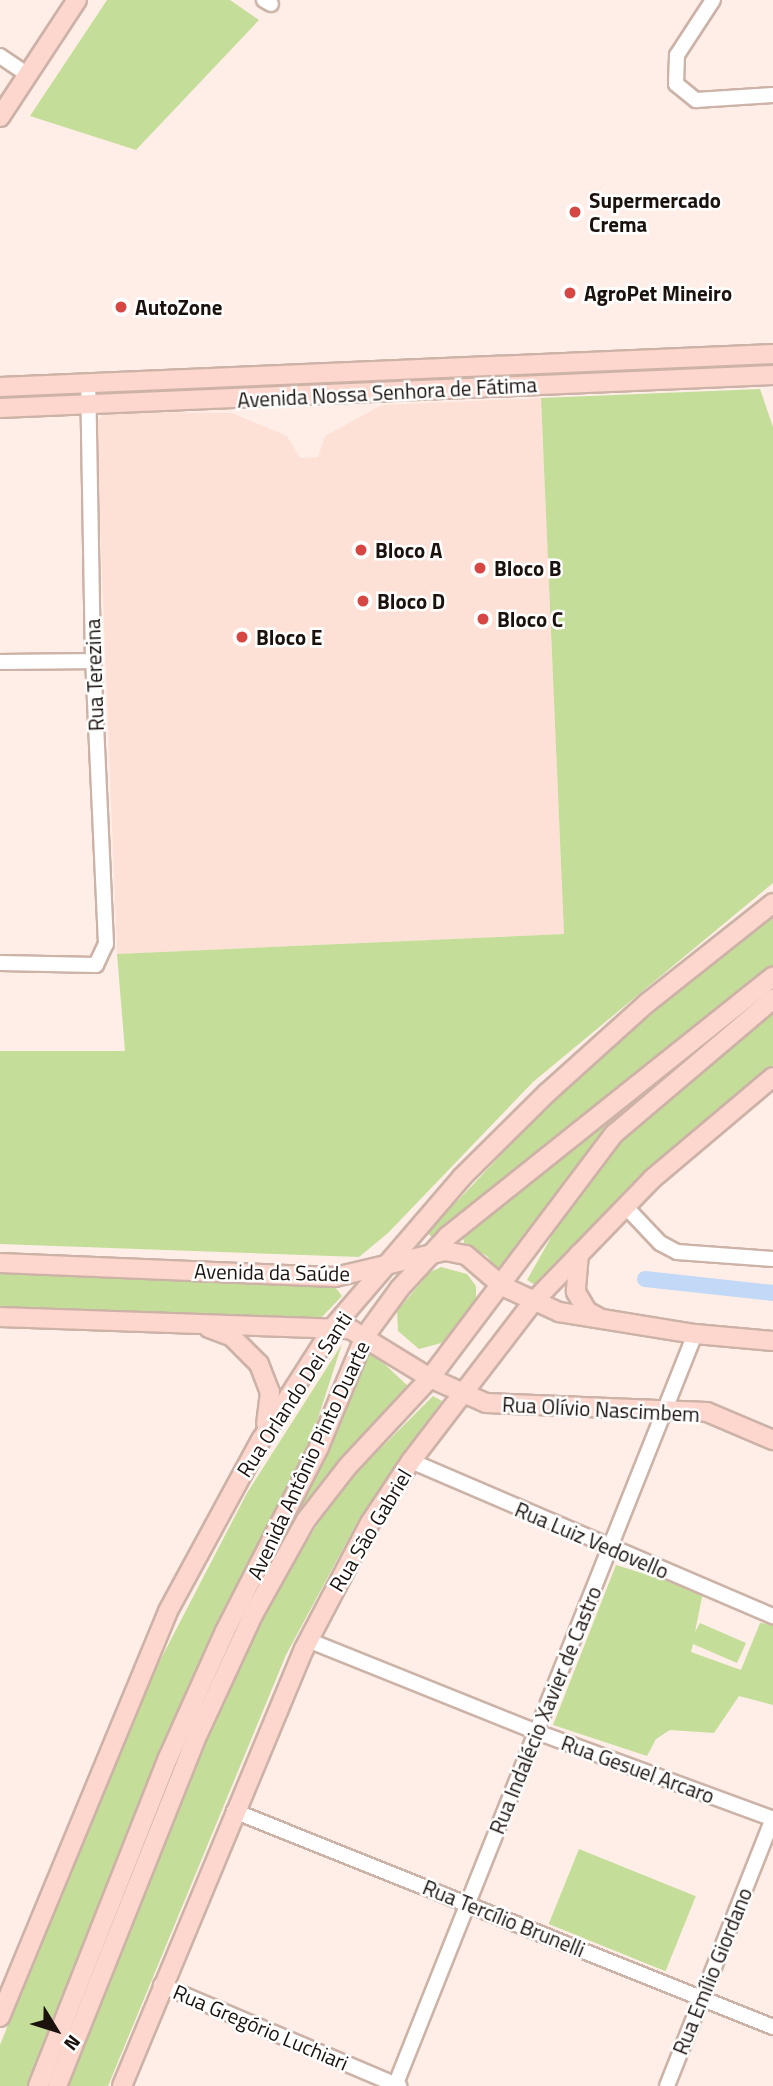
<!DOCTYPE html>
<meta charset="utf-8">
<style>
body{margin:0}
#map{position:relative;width:773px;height:2086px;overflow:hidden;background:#feeee7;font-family:"Titillium Web",sans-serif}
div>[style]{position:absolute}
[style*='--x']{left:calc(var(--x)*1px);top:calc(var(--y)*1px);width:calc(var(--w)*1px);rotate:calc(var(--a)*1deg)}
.built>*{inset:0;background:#fee1d6}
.green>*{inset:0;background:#c4dd99;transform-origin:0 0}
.canal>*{height:16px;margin:-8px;padding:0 8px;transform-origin:8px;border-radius:8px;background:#c1d8f6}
.roads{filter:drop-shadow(2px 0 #ccb2a7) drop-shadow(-2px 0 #ccb2a7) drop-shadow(0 2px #ccb2a7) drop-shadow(0 -2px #ccb2a7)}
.minor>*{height:14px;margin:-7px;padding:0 7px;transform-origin:7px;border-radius:7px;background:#fff}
.major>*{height:18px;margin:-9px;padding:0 9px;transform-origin:9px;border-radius:9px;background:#fdd6cd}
.dots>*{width:19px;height:19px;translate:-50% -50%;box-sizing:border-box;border:4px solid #fff;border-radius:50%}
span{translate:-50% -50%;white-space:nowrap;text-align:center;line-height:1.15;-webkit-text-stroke:5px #fff;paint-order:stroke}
.poi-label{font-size:21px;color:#1b120e;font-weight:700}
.left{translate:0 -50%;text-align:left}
.street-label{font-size:21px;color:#1b120e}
.north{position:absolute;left:21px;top:1995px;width:70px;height:70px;-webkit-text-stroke:5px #fff;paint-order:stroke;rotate:128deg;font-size:19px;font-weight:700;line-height:28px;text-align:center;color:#1b120e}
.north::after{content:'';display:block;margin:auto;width:24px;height:32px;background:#1b120e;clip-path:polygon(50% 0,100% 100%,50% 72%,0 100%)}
</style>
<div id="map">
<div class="built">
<i style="clip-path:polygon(541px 398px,564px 934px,117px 954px,96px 422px,103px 415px,142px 412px,232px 413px,287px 436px,300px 458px,318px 457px,325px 436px,382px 405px)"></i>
</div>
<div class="green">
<i style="clip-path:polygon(107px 0,230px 0,259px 20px,136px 150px,30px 116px)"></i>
<i style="clip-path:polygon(760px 389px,773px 427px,773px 883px,533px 1082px,388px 1233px,359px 1257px,0 1244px,0 1051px,125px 1051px,117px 954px,564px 934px,541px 398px)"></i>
<i style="clip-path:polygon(773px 918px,773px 969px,536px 1159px,432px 1237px,427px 1233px,553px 1100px,654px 1011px)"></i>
<i style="clip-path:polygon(773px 1013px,773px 1065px,650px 1169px,535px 1285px,527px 1280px,571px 1202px,600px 1163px,662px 1102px)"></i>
<i style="clip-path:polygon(619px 1113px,505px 1267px,497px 1269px,487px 1256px,464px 1243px,463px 1237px)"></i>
<i style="clip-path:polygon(441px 1267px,467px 1274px,476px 1286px,476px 1301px,445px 1342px,419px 1349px,398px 1331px,397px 1311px,430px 1272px)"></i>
<i style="clip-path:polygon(0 1274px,335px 1287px,342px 1296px,320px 1319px,0 1307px)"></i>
<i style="clip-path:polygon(342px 1344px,309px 1446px,217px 1629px,160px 1756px,28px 2086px,0 2086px,0 2045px,139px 1701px,247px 1493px)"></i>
<i style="clip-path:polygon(367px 1355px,375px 1355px,410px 1388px,340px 1460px,303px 1508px,299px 1506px)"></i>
<i style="clip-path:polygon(433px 1396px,442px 1401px,360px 1517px,286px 1655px,108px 2086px,66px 2086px,205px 1735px,259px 1618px,339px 1490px)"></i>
<i style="clip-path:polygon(616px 1565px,703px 1592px,695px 1632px,700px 1623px,746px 1643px,737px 1663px,693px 1644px,691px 1652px,741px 1670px,760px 1623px,773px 1624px,773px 1705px,739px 1696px,714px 1733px,670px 1730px,656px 1739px,647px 1756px,553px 1725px)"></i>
<i style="left:579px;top:1849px;width:126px;height:81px;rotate:22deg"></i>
</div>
<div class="canal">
<i style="--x:645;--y:1279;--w:129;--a:6.2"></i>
</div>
<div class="roads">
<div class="minor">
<i style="--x:264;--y:0;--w:8;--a:30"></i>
<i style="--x:713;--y:0;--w:66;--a:123.2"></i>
<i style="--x:677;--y:55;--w:29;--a:92"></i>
<i style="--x:676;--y:84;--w:26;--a:39"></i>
<i style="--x:696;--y:100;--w:77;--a:-3.7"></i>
<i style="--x:0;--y:56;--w:34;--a:34"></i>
<i style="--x:0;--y:662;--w:93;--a:-0.6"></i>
<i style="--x:0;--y:963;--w:96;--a:1.2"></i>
<i style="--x:96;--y:965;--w:23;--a:-65"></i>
<i style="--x:106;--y:944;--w:283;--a:-92.6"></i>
<i style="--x:93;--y:661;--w:278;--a:-91"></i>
<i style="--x:625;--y:1206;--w:51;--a:46.6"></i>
<i style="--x:660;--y:1243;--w:19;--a:28"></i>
<i style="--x:677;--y:1252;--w:96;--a:4.2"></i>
<i style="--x:411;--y:1461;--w:394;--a:23.2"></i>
<i style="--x:308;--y:1640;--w:247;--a:21.9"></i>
<i style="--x:537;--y:1732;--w:252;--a:20.2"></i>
<i style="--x:234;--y:1811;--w:581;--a:21.84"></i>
<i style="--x:161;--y:1985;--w:259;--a:23"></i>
<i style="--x:395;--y:2086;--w:810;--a:-68.25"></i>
<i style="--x:667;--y:2086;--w:288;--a:-68.4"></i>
</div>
<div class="major">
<i style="--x:0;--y:117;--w:140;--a:-56.7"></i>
<i style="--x:0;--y:387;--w:774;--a:-2.44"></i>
<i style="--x:0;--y:408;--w:774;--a:-2.44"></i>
<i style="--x:579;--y:1254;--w:38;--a:95"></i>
<i style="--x:576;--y:1292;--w:22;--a:60"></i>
<i style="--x:587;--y:1311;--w:13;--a:29"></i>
<i style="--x:0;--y:1263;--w:335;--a:2.4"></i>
<i style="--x:335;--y:1277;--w:113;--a:-13.3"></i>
<i style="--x:445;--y:1251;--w:21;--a:11"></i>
<i style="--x:466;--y:1255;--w:48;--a:40.7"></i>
<i style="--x:502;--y:1286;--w:63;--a:24.5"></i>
<i style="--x:559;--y:1312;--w:138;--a:9.2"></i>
<i style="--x:695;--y:1334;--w:78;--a:5.1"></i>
<i style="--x:0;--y:1317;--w:350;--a:2"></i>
<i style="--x:350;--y:1329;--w:94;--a:31.5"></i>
<i style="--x:430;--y:1378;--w:61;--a:24.1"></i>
<i style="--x:486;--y:1403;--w:221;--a:2.3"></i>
<i style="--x:707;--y:1412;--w:72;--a:23"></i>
<i style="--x:209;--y:1328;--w:25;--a:21"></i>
<i style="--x:232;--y:1337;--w:38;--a:45"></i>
<i style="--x:259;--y:1364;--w:30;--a:69"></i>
<i style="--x:270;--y:1392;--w:32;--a:97"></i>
<i style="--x:0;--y:2017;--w:439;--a:-67.5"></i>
<i style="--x:168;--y:1611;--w:195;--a:-61.5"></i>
<i style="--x:261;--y:1440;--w:135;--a:-57.4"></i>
<i style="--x:334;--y:1326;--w:196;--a:-49.3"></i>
<i style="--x:462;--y:1177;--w:120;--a:-44.7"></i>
<i style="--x:547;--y:1093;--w:135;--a:-42"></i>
<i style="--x:647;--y:1003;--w:161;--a:-38.4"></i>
<i style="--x:38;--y:2086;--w:353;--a:-68.4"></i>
<i style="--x:168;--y:1758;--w:139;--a:-65.8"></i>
<i style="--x:225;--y:1631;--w:207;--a:-62.9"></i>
<i style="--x:319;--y:1447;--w:120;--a:-67.5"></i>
<i style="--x:365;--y:1336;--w:59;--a:-53.9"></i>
<i style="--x:400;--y:1288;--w:71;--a:-47.3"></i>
<i style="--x:448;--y:1236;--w:416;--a:-38.6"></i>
<i style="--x:57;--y:2086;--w:379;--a:-68.2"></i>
<i style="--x:198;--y:1734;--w:133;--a:-65.2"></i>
<i style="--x:254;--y:1613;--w:107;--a:-60.8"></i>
<i style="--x:306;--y:1520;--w:68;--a:-52.1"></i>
<i style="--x:348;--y:1466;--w:120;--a:-47"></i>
<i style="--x:430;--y:1378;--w:306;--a:-53"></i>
<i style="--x:614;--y:1134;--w:209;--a:-40.3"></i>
<i style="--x:122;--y:2086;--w:473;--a:-67.4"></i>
<i style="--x:304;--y:1649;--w:142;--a:-62.4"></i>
<i style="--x:370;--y:1523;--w:74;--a:-56.5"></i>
<i style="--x:411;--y:1461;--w:200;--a:-52.5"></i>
<i style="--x:533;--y:1302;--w:171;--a:-45.9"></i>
<i style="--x:652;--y:1179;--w:158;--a:-40.1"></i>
</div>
</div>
<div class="dots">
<i style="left:575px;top:212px;background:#d64743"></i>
<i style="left:570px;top:293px;background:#d64743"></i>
<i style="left:121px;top:307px;background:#d64743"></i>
<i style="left:361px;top:550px;background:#d64743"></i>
<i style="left:480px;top:568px;background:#d64743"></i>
<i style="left:363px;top:601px;background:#d64743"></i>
<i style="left:483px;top:619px;background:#d64743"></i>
<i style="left:242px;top:637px;background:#d64743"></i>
</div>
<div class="poi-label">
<span class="left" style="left:589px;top:212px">Supermercado<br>Crema</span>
<span class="left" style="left:584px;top:293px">AgroPet Mineiro</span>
<span class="left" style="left:135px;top:307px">AutoZone</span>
<span class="left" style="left:375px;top:550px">Bloco A</span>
<span class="left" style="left:494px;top:568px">Bloco B</span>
<span class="left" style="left:377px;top:601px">Bloco D</span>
<span class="left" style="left:497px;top:619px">Bloco C</span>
<span class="left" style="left:256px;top:637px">Bloco E</span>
</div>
<div class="street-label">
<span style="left:387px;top:392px;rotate:-3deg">Avenida Nossa Senhora de Fátima</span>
<span style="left:94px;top:675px;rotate:-92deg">Rua Terezina</span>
<span style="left:272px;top:1272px;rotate:1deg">Avenida da Saúde</span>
<span style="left:294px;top:1394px;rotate:-57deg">Rua Orlando Dei Santi</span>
<span style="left:601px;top:1409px;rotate:3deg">Rua Olívio Nascimbem</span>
<span style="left:308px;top:1460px;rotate:-65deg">Avenida Antônio Pinto Duarte</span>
<span style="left:370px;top:1530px;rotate:-59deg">Rua São Gabriel</span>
<span style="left:592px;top:1540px;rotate:23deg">Rua Luiz Vedovello</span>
<span style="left:545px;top:1710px;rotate:-68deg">Rua Indalécio Xavier de Castro</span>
<span style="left:638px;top:1769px;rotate:20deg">Rua Gesuel Arcaro</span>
<span style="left:504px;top:1918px;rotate:22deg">Rua Tercílio Brunelli</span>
<span style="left:712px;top:1971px;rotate:-68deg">Rua Emílio Giordano</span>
<span style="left:261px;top:2027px;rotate:23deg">Rua Gregório Luchiari</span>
</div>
<div class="north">N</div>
</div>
